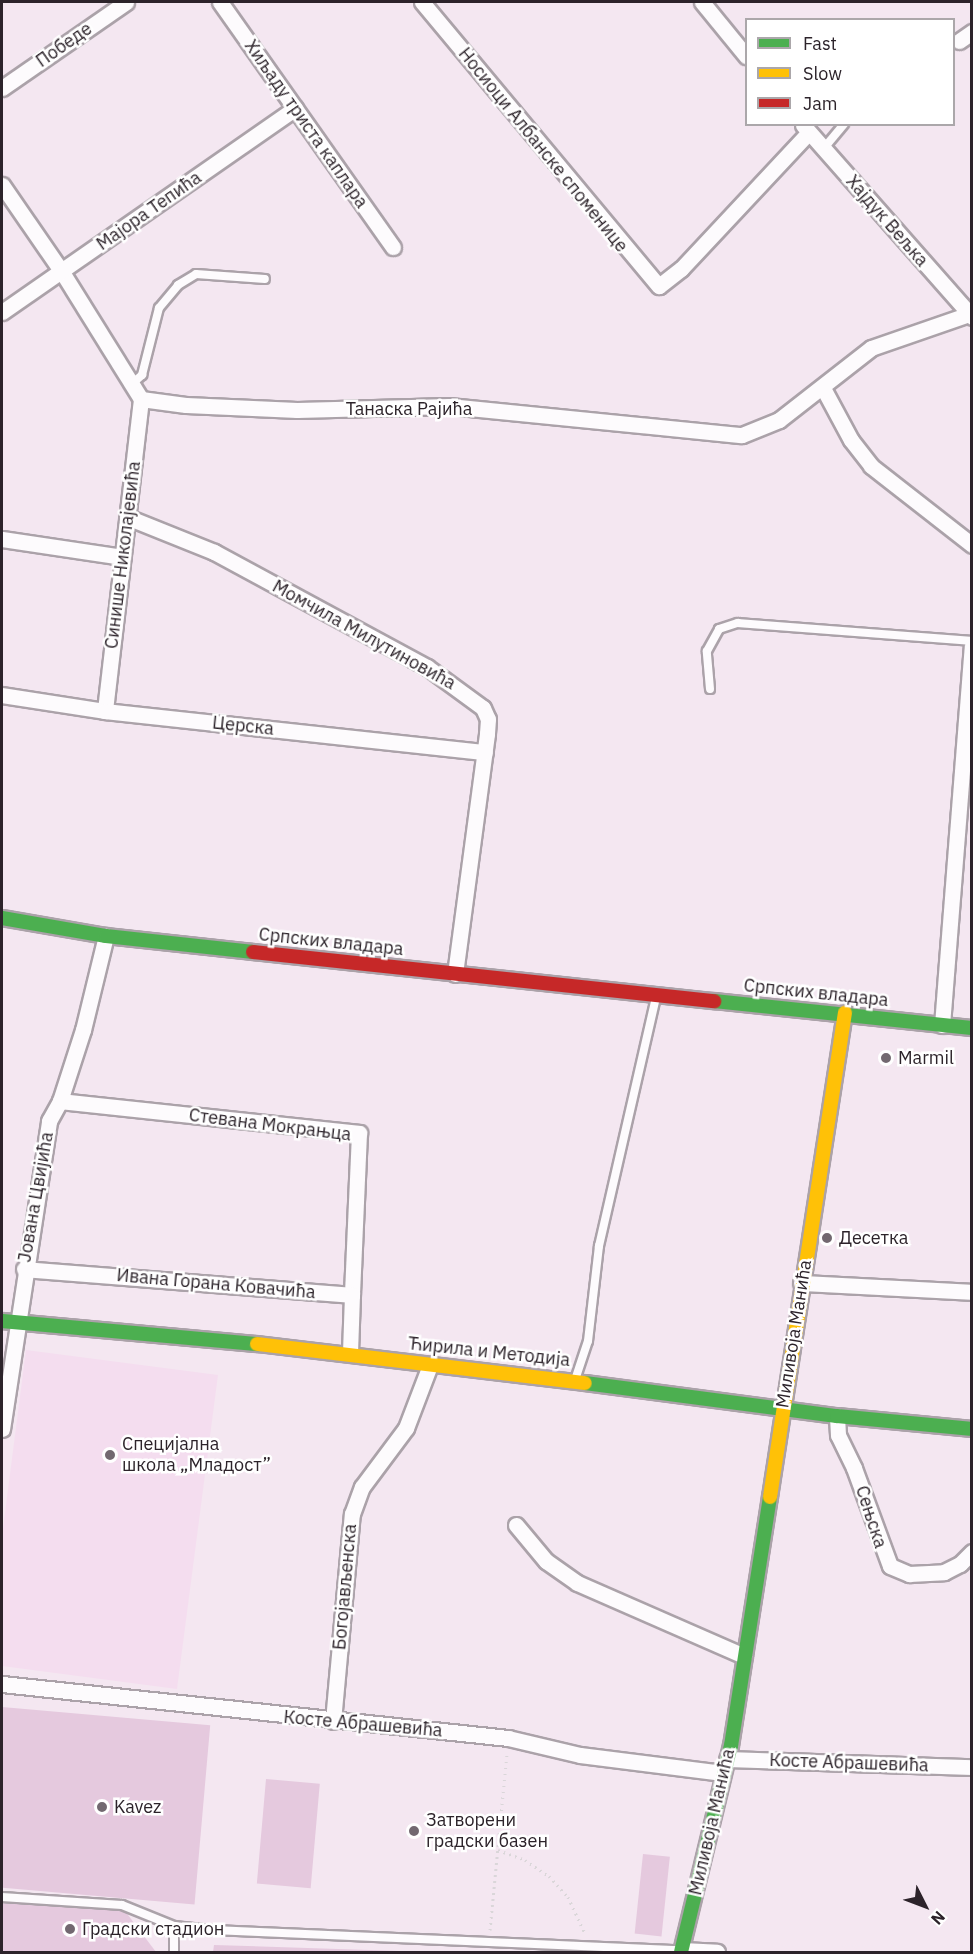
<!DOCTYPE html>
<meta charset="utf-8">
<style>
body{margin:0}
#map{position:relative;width:973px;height:1954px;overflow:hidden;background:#f4e7f1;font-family:"IBM Plex Sans",sans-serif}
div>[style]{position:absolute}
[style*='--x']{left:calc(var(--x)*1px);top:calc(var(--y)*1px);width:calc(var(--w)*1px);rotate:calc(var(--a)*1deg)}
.built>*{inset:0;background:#f4ddef}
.green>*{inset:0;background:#e5c9de;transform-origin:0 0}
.path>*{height:3px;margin-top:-1.5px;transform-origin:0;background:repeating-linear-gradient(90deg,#dad6d9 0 1.5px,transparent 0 6px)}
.roads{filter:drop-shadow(2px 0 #aba2a9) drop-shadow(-2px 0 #aba2a9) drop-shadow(0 2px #aba2a9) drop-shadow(0 -2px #aba2a9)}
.lane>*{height:8px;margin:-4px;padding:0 4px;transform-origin:4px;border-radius:4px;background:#fdfbfd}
.street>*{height:15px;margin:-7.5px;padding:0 7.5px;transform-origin:7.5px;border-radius:7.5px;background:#fdfbfd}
.fast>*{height:14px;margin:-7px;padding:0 7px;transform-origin:7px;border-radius:7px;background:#4caf50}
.slow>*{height:14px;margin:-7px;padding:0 7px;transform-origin:7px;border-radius:7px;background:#ffc107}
.jam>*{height:14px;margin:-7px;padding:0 7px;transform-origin:7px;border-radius:7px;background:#c62828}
.dots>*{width:16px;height:16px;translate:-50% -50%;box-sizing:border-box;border:3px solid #fff;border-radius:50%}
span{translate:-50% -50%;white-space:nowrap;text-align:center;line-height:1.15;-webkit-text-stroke:5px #fff;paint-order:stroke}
.street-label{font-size:18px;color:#2c232a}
.poi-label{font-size:18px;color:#2c232a}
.left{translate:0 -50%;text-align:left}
.frame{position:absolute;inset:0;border:3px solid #2c232a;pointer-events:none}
.legend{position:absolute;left:745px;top:18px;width:210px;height:108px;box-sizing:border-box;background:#fff;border:2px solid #aba7aa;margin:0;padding:8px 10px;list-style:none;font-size:18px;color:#2c232a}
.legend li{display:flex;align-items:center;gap:12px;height:30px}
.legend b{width:30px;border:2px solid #aba7aa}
.north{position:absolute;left:895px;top:1876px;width:60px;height:60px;-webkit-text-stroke:4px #fff;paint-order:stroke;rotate:132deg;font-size:16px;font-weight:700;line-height:24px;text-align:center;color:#2c232a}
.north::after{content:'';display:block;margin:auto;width:21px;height:27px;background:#2c232a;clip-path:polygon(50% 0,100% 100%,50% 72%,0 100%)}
</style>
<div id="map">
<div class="built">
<i style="clip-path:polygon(26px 1350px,218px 1375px,177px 1689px,2px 1666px,2px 1536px)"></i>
</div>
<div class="green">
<i style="left:2px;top:1707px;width:209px;height:180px;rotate:5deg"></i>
<i style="left:266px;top:1779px;width:54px;height:105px;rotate:5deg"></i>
<i style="left:643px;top:1854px;width:27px;height:80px;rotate:6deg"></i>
<i style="clip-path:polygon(2px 1903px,122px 1907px,156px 1952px,2px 1952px)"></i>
<i style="clip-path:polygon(214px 1945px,430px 1952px,213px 1952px)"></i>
</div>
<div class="path">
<i style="--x:498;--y:1850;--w:29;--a:20"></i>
<i style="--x:525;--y:1860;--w:29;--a:34"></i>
<i style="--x:549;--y:1876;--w:28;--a:48"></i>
<i style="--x:568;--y:1897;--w:40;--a:65"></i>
<i style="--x:490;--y:1930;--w:177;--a:-84.5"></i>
</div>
<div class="roads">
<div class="lane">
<i style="--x:824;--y:148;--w:31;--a:-50"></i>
<i style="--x:134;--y:382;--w:11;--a:-41"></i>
<i style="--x:142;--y:375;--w:69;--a:-75.8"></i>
<i style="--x:159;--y:308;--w:30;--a:-50"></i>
<i style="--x:178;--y:285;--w:21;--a:-31"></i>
<i style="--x:196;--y:274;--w:69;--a:4.1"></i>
<i style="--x:710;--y:689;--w:38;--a:-95"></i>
<i style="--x:707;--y:651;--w:25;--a:-61"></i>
<i style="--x:719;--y:629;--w:20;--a:-18"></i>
<i style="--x:738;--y:623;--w:235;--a:4.4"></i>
<i style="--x:575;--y:1380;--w:41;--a:-71.6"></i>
<i style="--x:588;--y:1341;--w:96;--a:-83.4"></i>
<i style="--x:599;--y:1246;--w:255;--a:-77.1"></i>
<i style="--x:2;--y:1897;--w:120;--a:3.8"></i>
<i style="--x:122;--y:1905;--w:56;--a:22"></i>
<i style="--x:174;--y:1926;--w:39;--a:6"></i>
<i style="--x:213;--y:1930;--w:466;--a:2.5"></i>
<i style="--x:174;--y:1952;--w:26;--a:-90"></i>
</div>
<div class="street">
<i style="--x:220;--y:2;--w:300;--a:54.8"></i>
<i style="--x:422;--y:2;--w:370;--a:50.2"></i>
<i style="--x:659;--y:286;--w:28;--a:-38"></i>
<i style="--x:681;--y:269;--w:187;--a:-46.9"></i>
<i style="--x:702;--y:2;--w:70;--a:50.8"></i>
<i style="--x:959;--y:41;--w:16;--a:-35"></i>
<i style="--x:2;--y:88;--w:151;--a:-34.7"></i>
<i style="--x:803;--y:125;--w:256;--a:48.6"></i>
<i style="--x:2;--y:185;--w:106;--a:55.4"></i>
<i style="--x:62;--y:272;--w:150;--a:58.1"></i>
<i style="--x:141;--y:399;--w:314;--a:96.6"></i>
<i style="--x:2;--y:312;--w:357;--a:-34.8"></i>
<i style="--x:823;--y:388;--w:59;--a:61.7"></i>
<i style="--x:851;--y:440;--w:33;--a:52"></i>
<i style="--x:871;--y:466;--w:128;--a:38"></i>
<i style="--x:141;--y:399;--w:45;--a:7.6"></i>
<i style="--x:186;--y:405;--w:111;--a:2.6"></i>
<i style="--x:297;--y:410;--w:152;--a:-1.5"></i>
<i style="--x:449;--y:406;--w:294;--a:5.7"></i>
<i style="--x:742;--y:435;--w:40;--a:-22"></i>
<i style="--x:779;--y:420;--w:117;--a:-38"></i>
<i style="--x:871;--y:348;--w:104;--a:-19.1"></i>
<i style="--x:127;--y:517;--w:94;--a:21.9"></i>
<i style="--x:214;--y:552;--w:242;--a:28.4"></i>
<i style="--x:427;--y:667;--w:69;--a:36.2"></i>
<i style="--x:483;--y:708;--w:12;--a:66"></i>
<i style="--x:488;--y:719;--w:15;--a:94"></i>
<i style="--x:487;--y:734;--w:242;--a:97.6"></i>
<i style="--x:2;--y:539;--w:122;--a:8.5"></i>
<i style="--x:2;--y:695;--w:104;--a:8.8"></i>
<i style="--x:105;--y:711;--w:382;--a:6.2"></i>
<i style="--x:942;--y:1025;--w:380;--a:-85.5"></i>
<i style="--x:60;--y:1101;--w:301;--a:6.1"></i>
<i style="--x:359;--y:1133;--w:162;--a:92.5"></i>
<i style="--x:24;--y:1269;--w:329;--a:4.5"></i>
<i style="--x:352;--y:1295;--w:57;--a:92"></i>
<i style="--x:801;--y:1283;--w:171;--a:3"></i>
<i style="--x:837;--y:1416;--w:19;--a:87"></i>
<i style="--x:838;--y:1435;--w:37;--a:64"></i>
<i style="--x:854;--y:1468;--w:104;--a:69.8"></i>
<i style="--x:890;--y:1566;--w:21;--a:23"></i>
<i style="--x:909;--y:1574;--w:35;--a:-3"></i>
<i style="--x:944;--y:1572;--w:18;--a:-27"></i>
<i style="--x:960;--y:1564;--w:17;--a:-45"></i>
<i style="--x:2;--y:1429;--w:312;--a:-81.3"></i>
<i style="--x:49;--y:1121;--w:23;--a:-61"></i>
<i style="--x:60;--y:1101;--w:75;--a:-72.1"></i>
<i style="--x:83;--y:1030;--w:97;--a:-76.3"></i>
<i style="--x:516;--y:1525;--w:47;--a:50.2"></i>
<i style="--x:546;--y:1561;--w:38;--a:35"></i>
<i style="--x:577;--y:1583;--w:182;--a:23.6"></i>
<i style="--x:2;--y:1684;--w:509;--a:6.09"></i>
<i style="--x:508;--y:1738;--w:74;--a:13.3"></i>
<i style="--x:580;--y:1755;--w:144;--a:7.2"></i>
<i style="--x:333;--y:1721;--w:208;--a:-84.8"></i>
<i style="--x:352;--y:1514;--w:29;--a:-70"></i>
<i style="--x:362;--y:1487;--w:74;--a:-53.3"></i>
<i style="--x:406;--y:1428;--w:67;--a:-69.1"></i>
<i style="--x:727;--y:1759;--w:245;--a:1.9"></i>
<i style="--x:682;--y:1950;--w:35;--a:3"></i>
</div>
<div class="fast">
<i style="--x:2;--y:918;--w:106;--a:9.8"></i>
<i style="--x:106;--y:936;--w:148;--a:6.2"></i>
<i style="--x:714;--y:1001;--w:259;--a:6"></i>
<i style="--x:2;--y:1321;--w:256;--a:5.2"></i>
<i style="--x:585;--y:1383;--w:254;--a:7.5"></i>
<i style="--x:837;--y:1416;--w:136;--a:5.5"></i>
<i style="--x:681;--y:1952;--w:212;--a:-76.4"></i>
<i style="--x:731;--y:1746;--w:252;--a:-81.1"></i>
</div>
<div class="slow">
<i style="--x:257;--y:1344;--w:330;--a:6.8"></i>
<i style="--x:770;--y:1497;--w:490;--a:-81.2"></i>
</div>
<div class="jam">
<i style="--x:253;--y:952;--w:464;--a:6.1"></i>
</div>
</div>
<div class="dots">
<i style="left:886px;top:1058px;background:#726870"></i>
<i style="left:827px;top:1238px;background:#726870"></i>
<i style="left:110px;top:1455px;background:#726870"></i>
<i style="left:102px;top:1807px;background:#726870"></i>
<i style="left:414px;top:1831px;background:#726870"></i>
<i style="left:70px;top:1929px;background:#726870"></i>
</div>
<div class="street-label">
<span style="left:64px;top:45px;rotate:-35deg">Победе</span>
<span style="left:306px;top:124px;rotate:55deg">Хиљаду триста каплара</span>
<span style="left:543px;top:150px;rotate:51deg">Носиоци Албанске споменице</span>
<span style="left:149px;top:211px;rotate:-35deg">Мајора Тепића</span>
<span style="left:887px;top:221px;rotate:49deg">Хајдук Вељка</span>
<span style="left:409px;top:409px">Танаска Рајића</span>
<span style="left:123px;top:555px;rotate:-83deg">Синише Николајевића</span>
<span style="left:364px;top:635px;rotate:29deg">Момчила Милутиновића</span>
<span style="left:243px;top:726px;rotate:6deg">Церска</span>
<span style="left:331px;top:942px;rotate:6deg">Српских владара</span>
<span style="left:816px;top:993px;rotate:6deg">Српских владара</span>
<span style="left:270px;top:1125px;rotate:7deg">Стевана Мокрањца</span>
<span style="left:36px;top:1197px;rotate:-80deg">Јована Цвијића</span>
<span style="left:216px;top:1284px;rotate:5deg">Ивана Горана Ковачића</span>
<span style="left:794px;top:1334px;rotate:-81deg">Миливоја Манића</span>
<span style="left:489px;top:1352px;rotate:6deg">Ћирила и Методија</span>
<span style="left:871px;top:1517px;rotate:72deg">Сењска</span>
<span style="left:345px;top:1587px;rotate:-85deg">Богојављенска</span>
<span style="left:363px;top:1724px;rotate:5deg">Косте Абрашевића</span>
<span style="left:849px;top:1763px;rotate:2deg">Косте Абрашевића</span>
<span style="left:712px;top:1822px;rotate:-77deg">Миливоја Манића</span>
</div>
<div class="poi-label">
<span class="left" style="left:898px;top:1058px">Marmil</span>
<span class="left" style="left:839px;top:1238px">Десетка</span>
<span class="left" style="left:122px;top:1455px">Специјална<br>школа „Младост”</span>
<span class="left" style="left:114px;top:1807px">Kavez</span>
<span class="left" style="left:426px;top:1831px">Затворени<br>градски базен</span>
<span class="left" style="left:82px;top:1929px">Градски стадион</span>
</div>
<div class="frame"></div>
<ul class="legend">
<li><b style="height:8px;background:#4caf50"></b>Fast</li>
<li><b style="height:8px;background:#ffc107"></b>Slow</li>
<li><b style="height:8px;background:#c62828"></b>Jam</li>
</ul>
<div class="north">N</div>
</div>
